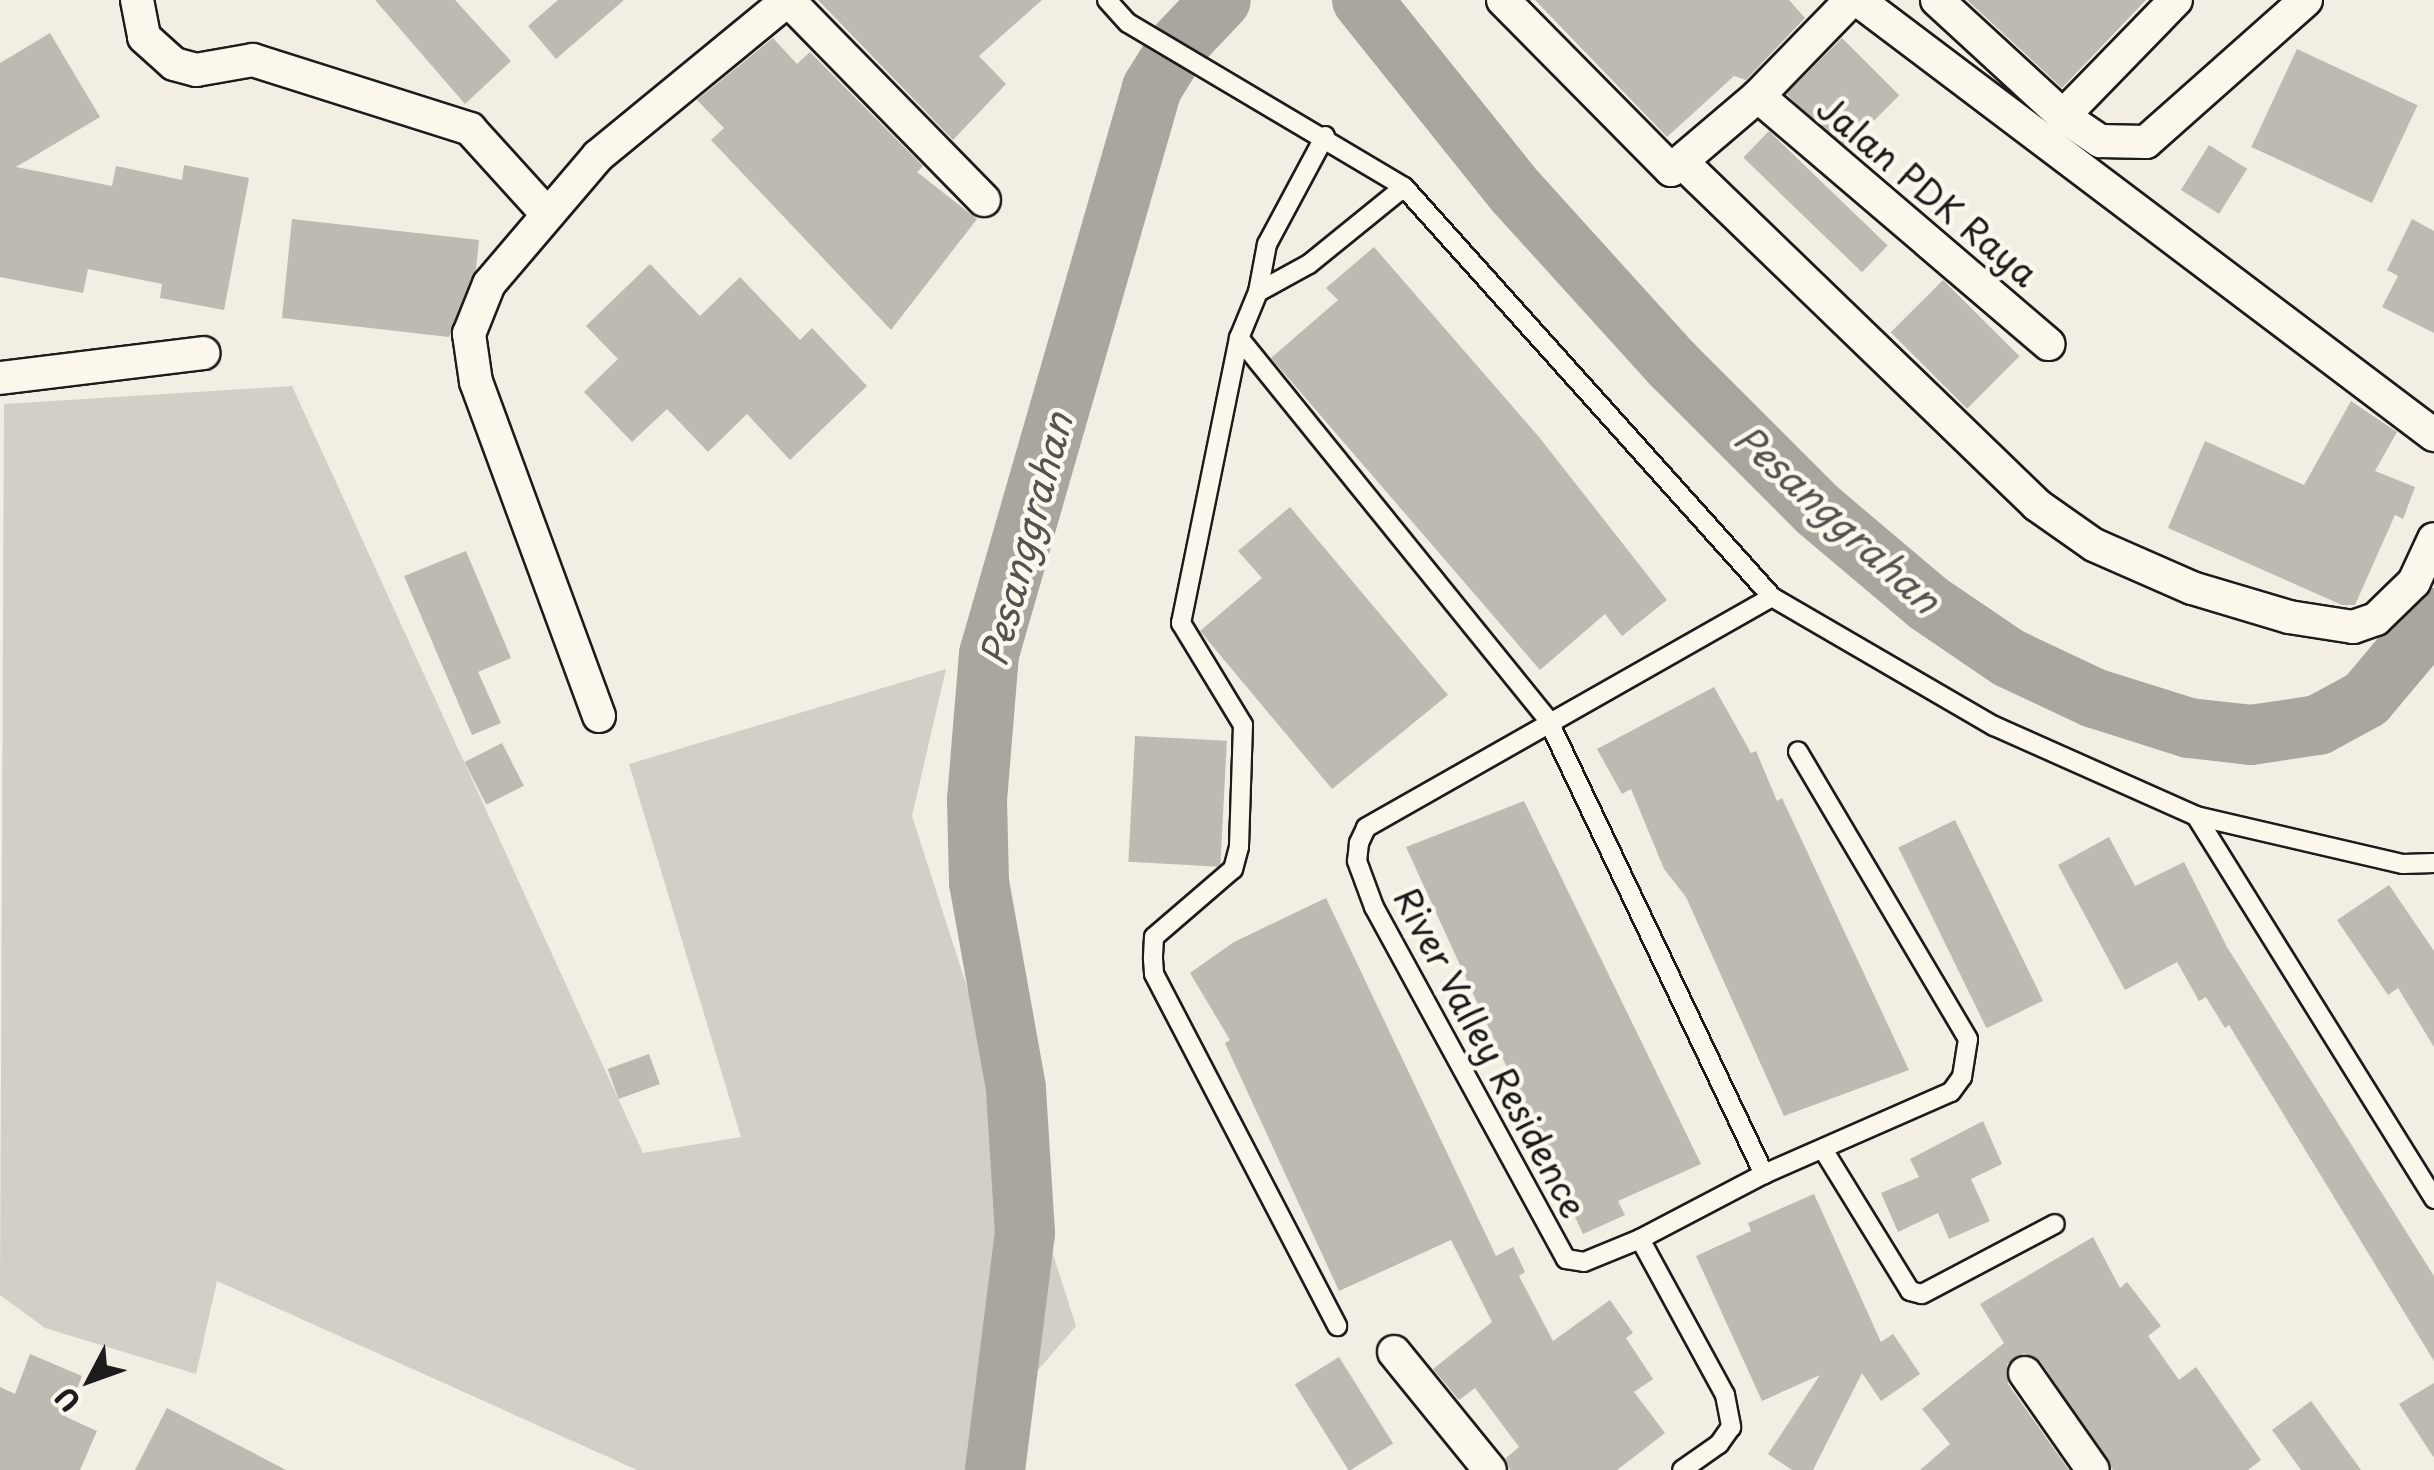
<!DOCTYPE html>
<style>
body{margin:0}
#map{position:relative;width:2434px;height:1470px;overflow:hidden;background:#f2eee4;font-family:"Playpen Sans",sans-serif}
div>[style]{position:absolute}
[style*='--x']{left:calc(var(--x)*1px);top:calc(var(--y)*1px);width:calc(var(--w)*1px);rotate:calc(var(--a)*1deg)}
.green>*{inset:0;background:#d2cfc6}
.river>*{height:60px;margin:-30px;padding:0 30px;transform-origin:30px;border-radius:30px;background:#a9a6a0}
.building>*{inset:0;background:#bdbab1;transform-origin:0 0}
.roads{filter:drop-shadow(2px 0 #1c1c1c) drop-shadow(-2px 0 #1c1c1c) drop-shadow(0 2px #1c1c1c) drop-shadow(0 -2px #1c1c1c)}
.service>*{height:18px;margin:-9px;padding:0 9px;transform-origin:9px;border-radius:9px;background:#fbf7ec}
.minor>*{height:32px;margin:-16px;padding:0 16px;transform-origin:16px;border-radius:16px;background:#fbf7ec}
span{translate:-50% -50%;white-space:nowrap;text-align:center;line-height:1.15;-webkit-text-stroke:9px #fbf7ec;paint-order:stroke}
.street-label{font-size:35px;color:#1c1c1c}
.water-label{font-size:38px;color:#545351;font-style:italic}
.north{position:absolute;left:40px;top:1330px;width:100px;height:100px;-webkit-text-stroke:8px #fbf7ec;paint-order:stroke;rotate:229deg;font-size:28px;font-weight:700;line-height:40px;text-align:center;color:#1c1c1c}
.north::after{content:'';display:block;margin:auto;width:35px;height:45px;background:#1c1c1c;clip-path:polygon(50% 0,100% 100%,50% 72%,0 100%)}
</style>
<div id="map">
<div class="green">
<i style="clip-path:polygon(292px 386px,643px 1153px,741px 1137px,629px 764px,946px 669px,912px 816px,1076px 1326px,997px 1418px,966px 1470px,637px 1470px,217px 1281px,196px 1374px,45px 1328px,0 1295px,4px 404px)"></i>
</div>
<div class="river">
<i style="--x:1362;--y:0;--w:246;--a:51.3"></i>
<i style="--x:1516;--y:192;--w:234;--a:47.8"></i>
<i style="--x:1673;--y:365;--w:205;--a:45"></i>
<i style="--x:1818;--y:510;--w:144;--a:40.2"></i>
<i style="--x:1928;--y:603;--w:98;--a:34.2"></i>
<i style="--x:2009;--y:658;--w:94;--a:25.2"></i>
<i style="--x:2094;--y:698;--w:100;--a:17.5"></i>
<i style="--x:2189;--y:728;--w:62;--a:6.4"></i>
<i style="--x:2251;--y:735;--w:68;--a:-8.5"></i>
<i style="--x:2318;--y:725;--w:55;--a:-28.4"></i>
<i style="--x:2366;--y:699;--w:106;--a:-50"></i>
<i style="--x:995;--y:1470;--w:239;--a:-82.8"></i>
<i style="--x:1025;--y:1233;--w:145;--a:-93.6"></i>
<i style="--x:1016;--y:1088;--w:209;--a:-100.2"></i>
<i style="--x:979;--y:882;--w:82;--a:-91.4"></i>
<i style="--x:977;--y:800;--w:146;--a:-85.3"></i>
<i style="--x:989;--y:654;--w:589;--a:-73.93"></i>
<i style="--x:1152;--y:88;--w:53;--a:-58.1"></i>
<i style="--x:1180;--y:43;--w:59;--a:-46.4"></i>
</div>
<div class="building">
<i style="clip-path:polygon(375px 0,455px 0,511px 61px,465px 104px)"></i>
<i style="clip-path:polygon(558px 0,624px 0,556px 59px,528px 26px)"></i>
<i style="clip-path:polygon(818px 0,1042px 0,979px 56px,1006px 84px,953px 140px)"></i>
<i style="clip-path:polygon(1535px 0,1789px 0,1805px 18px,1746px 80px,1734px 76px,1667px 137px)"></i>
<i style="clip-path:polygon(1967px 0,2146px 0,2062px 88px)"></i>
<i style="clip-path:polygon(50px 33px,100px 117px,16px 167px,112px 186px,116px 166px,182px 180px,184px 165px,249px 178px,224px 310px,160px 298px,162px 284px,88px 269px,83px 293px,0 277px,0 63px)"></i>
<i style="clip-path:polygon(773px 38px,797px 64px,810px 52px,923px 166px,917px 172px,977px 219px,891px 330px,711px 140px,724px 128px,697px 100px)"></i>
<i style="left:1842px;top:38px;width:81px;height:79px;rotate:45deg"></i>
<i style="left:2297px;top:49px;width:133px;height:108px;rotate:25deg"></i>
<i style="left:1769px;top:131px;width:165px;height:37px;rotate:44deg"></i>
<i style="left:2209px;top:145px;width:45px;height:53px;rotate:32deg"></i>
<i style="clip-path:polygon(292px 219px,479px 240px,476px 269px,449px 337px,282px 318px)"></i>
<i style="clip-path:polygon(2412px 219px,2434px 231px,2434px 333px,2382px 307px,2398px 276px,2387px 270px)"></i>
<i style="clip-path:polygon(1374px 247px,1539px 437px,1667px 600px,1622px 636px,1605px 614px,1540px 670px,1271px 358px,1338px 300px,1326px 288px)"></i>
<i style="clip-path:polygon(650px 264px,700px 316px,740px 277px,800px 340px,812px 328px,867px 386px,790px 460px,747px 414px,708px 452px,667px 409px,632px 442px,584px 392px,618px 359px,586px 326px)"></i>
<i style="left:1943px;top:280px;width:108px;height:74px;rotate:45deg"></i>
<i style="clip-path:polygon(2351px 401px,2397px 432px,2375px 471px,2415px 487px,2403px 519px,2395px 515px,2355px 605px,2342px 605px,2168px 528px,2205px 441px,2304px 485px)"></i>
<i style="clip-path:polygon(1290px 507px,1448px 695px,1332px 789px,1200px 631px,1262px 578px,1238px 551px)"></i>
<i style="clip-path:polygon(466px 551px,511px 658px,478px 672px,501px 723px,472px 735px,404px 576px)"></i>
<i style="clip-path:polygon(1714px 687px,1751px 753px,1756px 751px,1777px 801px,1782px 798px,1909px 1070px,1784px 1116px,1686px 897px,1664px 869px,1631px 789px,1622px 794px,1597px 749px)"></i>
<i style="left:1135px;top:736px;width:92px;height:126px;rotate:3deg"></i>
<i style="left:502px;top:743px;width:48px;height:42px;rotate:63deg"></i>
<i style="clip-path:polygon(1524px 801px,1701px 1164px,1618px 1201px,1625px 1215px,1583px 1234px,1406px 847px)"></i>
<i style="left:1955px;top:820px;width:201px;height:63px;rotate:64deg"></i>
<i style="clip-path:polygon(2109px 837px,2135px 886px,2184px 862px,2227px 947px,2434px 1276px,2434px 1361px,2229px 1025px,2225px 1028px,2206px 997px,2199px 1001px,2177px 962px,2125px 990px,2058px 865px)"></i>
<i style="clip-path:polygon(2389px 885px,2434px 951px,2434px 1047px,2398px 988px,2388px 995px,2337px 920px)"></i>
<i style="clip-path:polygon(1326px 898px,1496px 1256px,1513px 1247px,1525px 1272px,1519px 1276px,1553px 1341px,1610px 1300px,1633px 1333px,1626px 1338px,1653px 1379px,1634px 1392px,1665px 1433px,1617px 1470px,1510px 1470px,1506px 1458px,1519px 1447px,1475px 1388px,1459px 1400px,1433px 1369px,1492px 1322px,1451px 1240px,1339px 1291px,1225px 1043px,1230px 1040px,1190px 973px,1234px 942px)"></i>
<i style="left:649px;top:1054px;width:32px;height:44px;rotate:70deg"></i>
<i style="clip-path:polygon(1983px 1121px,2002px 1164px,1971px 1179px,1990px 1221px,1949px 1239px,1938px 1213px,1898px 1232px,1881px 1193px,1919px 1177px,1910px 1159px)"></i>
<i style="clip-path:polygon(1814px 1194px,1881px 1342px,1893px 1334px,1920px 1374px,1881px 1401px,1862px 1373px,1813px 1470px,1792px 1470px,1768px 1454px,1820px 1375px,1762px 1401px,1696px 1256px,1751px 1231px,1748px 1223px)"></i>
<i style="clip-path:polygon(2093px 1237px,2120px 1288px,2127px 1282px,2161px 1326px,2148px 1336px,2179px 1380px,2196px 1367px,2261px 1460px,2248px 1470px,2113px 1470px,2041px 1362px,2024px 1353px,2007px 1364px,2008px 1384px,2069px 1470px,1920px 1470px,1950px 1444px,1922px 1409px,2004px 1343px,1980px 1304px)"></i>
<i style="clip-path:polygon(30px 1354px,82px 1376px,66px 1417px,97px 1431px,80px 1470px,0 1470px,0 1387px,15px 1394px)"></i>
<i style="left:1339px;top:1357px;width:102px;height:52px;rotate:58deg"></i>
<i style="clip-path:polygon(2434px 1383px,2434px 1458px,2399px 1404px)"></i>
<i style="clip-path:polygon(2311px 1401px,2361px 1470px,2301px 1470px,2272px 1430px)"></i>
<i style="clip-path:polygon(167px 1408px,286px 1470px,135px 1470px)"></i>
</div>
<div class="roads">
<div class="service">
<i style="--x:1107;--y:0;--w:31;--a:48"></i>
<i style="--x:1128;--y:23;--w:321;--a:30.7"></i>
<i style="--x:1404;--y:187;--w:551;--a:48.09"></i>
<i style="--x:1772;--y:597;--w:257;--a:30.2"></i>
<i style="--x:1994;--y:726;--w:221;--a:24"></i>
<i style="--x:2196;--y:816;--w:212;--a:13.1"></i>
<i style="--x:2403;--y:864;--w:31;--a:-2"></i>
<i style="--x:1325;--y:136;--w:123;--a:118.2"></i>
<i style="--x:1267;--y:244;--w:49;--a:100.6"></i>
<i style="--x:1258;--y:292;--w:50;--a:112.4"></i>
<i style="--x:1239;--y:338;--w:291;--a:101.5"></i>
<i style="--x:1181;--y:623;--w:119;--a:58.7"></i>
<i style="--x:1243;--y:725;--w:122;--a:91.9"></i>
<i style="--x:1239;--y:847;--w:23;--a:105"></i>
<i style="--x:1233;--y:869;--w:104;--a:139.3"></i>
<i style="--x:1154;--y:937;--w:22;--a:93"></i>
<i style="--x:1153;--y:959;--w:15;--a:86"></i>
<i style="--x:1154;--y:974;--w:397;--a:62.5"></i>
<i style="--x:1258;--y:292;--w:58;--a:-28.8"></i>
<i style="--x:1309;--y:264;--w:122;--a:-39"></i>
<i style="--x:1239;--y:338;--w:491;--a:51"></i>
<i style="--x:1548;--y:720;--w:503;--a:64.56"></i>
<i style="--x:1772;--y:597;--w:467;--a:150.4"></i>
<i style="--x:1366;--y:828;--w:17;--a:115"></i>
<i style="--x:1359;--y:843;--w:18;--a:96"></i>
<i style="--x:1357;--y:861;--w:49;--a:69.7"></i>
<i style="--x:1374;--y:907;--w:401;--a:61.4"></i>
<i style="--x:1566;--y:1259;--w:18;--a:9"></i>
<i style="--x:1584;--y:1262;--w:61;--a:-22.3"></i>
<i style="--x:1640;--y:1239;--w:140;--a:-27.7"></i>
<i style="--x:1764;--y:1174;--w:204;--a:-23.7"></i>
<i style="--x:1951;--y:1092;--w:19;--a:-54"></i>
<i style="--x:1962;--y:1077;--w:38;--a:-81"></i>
<i style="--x:1968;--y:1039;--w:334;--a:-120.6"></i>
<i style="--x:2196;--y:816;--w:451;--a:58.1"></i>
<i style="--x:1824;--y:1151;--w:164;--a:58.4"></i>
<i style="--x:1910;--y:1291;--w:12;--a:14"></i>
<i style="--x:1922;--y:1294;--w:150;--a:-27.8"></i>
<i style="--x:1640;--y:1239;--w:178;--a:61.4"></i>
<i style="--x:1725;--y:1395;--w:33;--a:79"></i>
<i style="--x:1731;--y:1427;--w:21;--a:125"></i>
<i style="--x:1719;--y:1444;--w:45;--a:144.9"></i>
</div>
<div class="minor">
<i style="--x:137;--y:0;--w:38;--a:79"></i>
<i style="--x:144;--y:37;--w:40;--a:42"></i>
<i style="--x:174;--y:64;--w:23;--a:15"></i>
<i style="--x:196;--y:70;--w:58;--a:-10"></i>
<i style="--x:253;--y:60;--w:228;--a:17.6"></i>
<i style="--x:470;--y:129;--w:115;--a:47.8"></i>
<i style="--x:788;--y:0;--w:280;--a:45.6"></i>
<i style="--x:1503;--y:0;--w:239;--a:45.3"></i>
<i style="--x:1671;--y:170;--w:114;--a:-40.4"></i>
<i style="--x:1758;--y:96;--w:134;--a:-45.9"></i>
<i style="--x:1858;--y:0;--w:722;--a:37.06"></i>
<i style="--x:1937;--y:0;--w:171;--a:42.6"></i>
<i style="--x:2063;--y:116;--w:45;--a:34"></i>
<i style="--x:2100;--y:141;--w:46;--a:1.2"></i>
<i style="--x:2146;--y:142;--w:214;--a:-41.6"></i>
<i style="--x:1758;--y:96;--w:382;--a:40.5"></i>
<i style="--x:2063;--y:116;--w:162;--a:-45.8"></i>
<i style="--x:1684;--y:164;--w:491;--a:44"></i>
<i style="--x:2037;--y:505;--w:70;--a:35.1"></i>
<i style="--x:2094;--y:545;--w:107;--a:23.7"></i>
<i style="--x:2192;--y:588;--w:101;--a:16.6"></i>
<i style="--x:2289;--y:617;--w:65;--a:8.9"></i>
<i style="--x:2353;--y:627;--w:24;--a:-19"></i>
<i style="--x:2376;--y:619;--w:53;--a:-44.2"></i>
<i style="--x:2414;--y:582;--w:47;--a:-65.1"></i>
<i style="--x:0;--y:378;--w:205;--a:-7"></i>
<i style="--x:599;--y:716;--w:356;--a:-110.2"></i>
<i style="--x:476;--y:382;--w:49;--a:-98.3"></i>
<i style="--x:469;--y:334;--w:54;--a:-68.2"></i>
<i style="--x:489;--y:284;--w:168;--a:-49.6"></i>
<i style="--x:598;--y:156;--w:246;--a:-39.4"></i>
<i style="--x:1394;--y:1352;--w:152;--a:50.9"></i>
<i style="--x:2025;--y:1373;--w:118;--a:55"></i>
</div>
</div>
<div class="street-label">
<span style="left:1928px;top:190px;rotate:40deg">Jalan PDK Raya</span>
<span style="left:1491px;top:1052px;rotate:62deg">River Valley Residence</span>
</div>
<div class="water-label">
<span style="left:1838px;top:518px;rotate:42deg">Pesanggrahan</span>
<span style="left:1025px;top:539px;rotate:-75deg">Pesanggrahan</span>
</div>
<div class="north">U</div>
</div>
